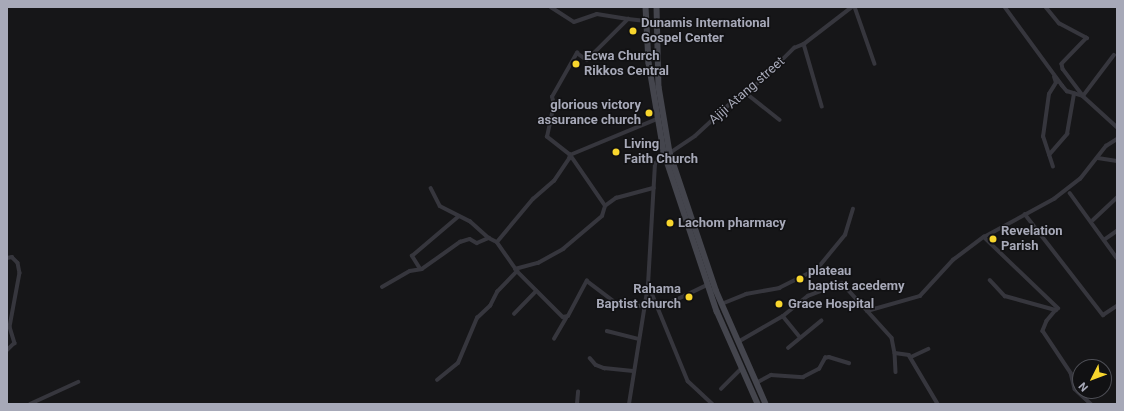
<!DOCTYPE html>
<style>
body{margin:0}
#map{position:relative;width:1124px;height:411px;overflow:hidden;background:#161618;font-family:Roboto,sans-serif}
div>[style]{position:absolute}
[style*='--x']{left:calc(var(--x)*1px);top:calc(var(--y)*1px);width:calc(var(--w)*1px);rotate:calc(var(--a)*1deg)}
.minor>*{height:3.5px;margin:-1.75px;padding:0 1.75px;transform-origin:1.75px;border-radius:1.75px;background:#36363d}
.secondary>*{height:5.5px;margin:-2.75px;padding:0 2.75px;transform-origin:2.75px;border-radius:2.75px;background:#44454d}
.dots>*{width:11px;height:11px;translate:-50% -50%;box-sizing:border-box;border:2px solid #111113;border-radius:50%}
span{translate:-50% -50%;white-space:nowrap;text-align:center;line-height:1.15;-webkit-text-stroke:3px #111113;paint-order:stroke}
.poi-label{font-size:13px;color:#a7a9b8;font-weight:700}
.left{translate:0 -50%;text-align:left}
.right{translate:-100% -50%;text-align:right}
.street-label{font-size:13px;color:#a7a9b8}
.frame{position:absolute;inset:0;border:8px solid #a7a9b8;pointer-events:none}
.north{position:absolute;left:1072px;top:359px;width:40px;height:40px;box-sizing:border-box;background:#111113;border:1px solid #4d4e55;border-radius:50%;rotate:228deg;font-size:11px;font-weight:700;line-height:16px;text-align:center;color:#a7a9b8}
.north::after{content:'';display:block;margin:auto;width:14px;height:18px;background:#f8d62d;clip-path:polygon(50% 0,100% 100%,50% 72%,0 100%)}
</style>
<div id="map">
<div class="minor">
<i style="--x:551;--y:7;--w:27;--a:33"></i>
<i style="--x:574;--y:22;--w:24;--a:-19"></i>
<i style="--x:597;--y:14;--w:31;--a:9"></i>
<i style="--x:855;--y:7;--w:60;--a:70.7"></i>
<i style="--x:1005;--y:7;--w:97;--a:53.8"></i>
<i style="--x:1062;--y:85;--w:8;--a:50"></i>
<i style="--x:1067;--y:91;--w:17;--a:17"></i>
<i style="--x:1083;--y:96;--w:46;--a:42.4"></i>
<i style="--x:1046;--y:7;--w:21;--a:51"></i>
<i style="--x:1059;--y:23;--w:32;--a:28"></i>
<i style="--x:1087;--y:38;--w:36;--a:134"></i>
<i style="--x:1062;--y:64;--w:5;--a:79"></i>
<i style="--x:1063;--y:69;--w:34;--a:53"></i>
<i style="--x:1083;--y:96;--w:51;--a:-52.9"></i>
<i style="--x:804;--y:44;--w:65;--a:73.8"></i>
<i style="--x:746;--y:93;--w:43;--a:38.5"></i>
<i style="--x:670;--y:153;--w:30;--a:-34"></i>
<i style="--x:695;--y:136;--w:50;--a:-42.6"></i>
<i style="--x:732;--y:102;--w:36;--a:-36"></i>
<i style="--x:761;--y:81;--w:47;--a:-45"></i>
<i style="--x:794;--y:48;--w:11;--a:-22"></i>
<i style="--x:804;--y:44;--w:61;--a:-37.6"></i>
<i style="--x:1049;--y:155;--w:28;--a:-49"></i>
<i style="--x:1067;--y:134;--w:41;--a:-80.1"></i>
<i style="--x:1098;--y:158;--w:19;--a:9"></i>
<i style="--x:1053;--y:167;--w:32;--a:-108"></i>
<i style="--x:1043;--y:137;--w:43;--a:-82.1"></i>
<i style="--x:1049;--y:94;--w:13;--a:-58"></i>
<i style="--x:1056;--y:83;--w:6;--a:-108"></i>
<i style="--x:431;--y:188;--w:20;--a:63"></i>
<i style="--x:440;--y:206;--w:34;--a:27"></i>
<i style="--x:470;--y:221;--w:25;--a:42"></i>
<i style="--x:1070;--y:193;--w:80;--a:54.1"></i>
<i style="--x:605;--y:206;--w:62;--a:-124.5"></i>
<i style="--x:570;--y:155;--w:94;--a:-22.5"></i>
<i style="--x:1025;--y:214;--w:128;--a:52.3"></i>
<i style="--x:1103;--y:315;--w:17;--a:-33"></i>
<i style="--x:1093;--y:220;--w:33;--a:-43"></i>
<i style="--x:984;--y:237;--w:103;--a:43.8"></i>
<i style="--x:1058;--y:308;--w:17;--a:130"></i>
<i style="--x:1047;--y:321;--w:11;--a:112"></i>
<i style="--x:1043;--y:331;--w:50;--a:56.3"></i>
<i style="--x:1071;--y:373;--w:16;--a:76"></i>
<i style="--x:1075;--y:389;--w:22;--a:43"></i>
<i style="--x:1104;--y:240;--w:16;--a:-35"></i>
<i style="--x:497;--y:242;--w:56;--a:-50.1"></i>
<i style="--x:533;--y:199;--w:28;--a:-41"></i>
<i style="--x:554;--y:181;--w:27;--a:-56"></i>
<i style="--x:569;--y:159;--w:4;--a:-76"></i>
<i style="--x:570;--y:155;--w:29;--a:-142"></i>
<i style="--x:547;--y:137;--w:34;--a:-78"></i>
<i style="--x:554;--y:104;--w:7;--a:-106"></i>
<i style="--x:552;--y:97;--w:51;--a:-60.4"></i>
<i style="--x:577;--y:53;--w:12;--a:35"></i>
<i style="--x:587;--y:60;--w:58;--a:-45"></i>
<i style="--x:628;--y:19;--w:18;--a:6"></i>
<i style="--x:7;--y:258;--w:5;--a:-11"></i>
<i style="--x:12;--y:257;--w:8;--a:45"></i>
<i style="--x:18;--y:263;--w:10;--a:79"></i>
<i style="--x:20;--y:273;--w:55;--a:100.5"></i>
<i style="--x:10;--y:327;--w:17;--a:73"></i>
<i style="--x:15;--y:343;--w:11;--a:135"></i>
<i style="--x:420;--y:269;--w:15;--a:-122"></i>
<i style="--x:412;--y:256;--w:60;--a:-40.3"></i>
<i style="--x:515;--y:269;--w:24;--a:-15"></i>
<i style="--x:538;--y:263;--w:29;--a:-29"></i>
<i style="--x:563;--y:249;--w:51;--a:-40.2"></i>
<i style="--x:602;--y:216;--w:10;--a:-73"></i>
<i style="--x:605;--y:206;--w:14;--a:-36"></i>
<i style="--x:616;--y:198;--w:39;--a:-15"></i>
<i style="--x:990;--y:280;--w:22;--a:47"></i>
<i style="--x:1005;--y:296;--w:53;--a:15.4"></i>
<i style="--x:649;--y:286;--w:103;--a:67.7"></i>
<i style="--x:688;--y:381;--w:34;--a:43"></i>
<i style="--x:382;--y:287;--w:32;--a:-30"></i>
<i style="--x:410;--y:271;--w:12;--a:-9"></i>
<i style="--x:422;--y:269;--w:47;--a:-35.4"></i>
<i style="--x:460;--y:242;--w:10;--a:-17"></i>
<i style="--x:470;--y:239;--w:8;--a:30"></i>
<i style="--x:477;--y:243;--w:13;--a:-23"></i>
<i style="--x:489;--y:238;--w:9;--a:27"></i>
<i style="--x:497;--y:242;--w:35;--a:55"></i>
<i style="--x:517;--y:271;--w:65;--a:45"></i>
<i style="--x:563;--y:317;--w:5;--a:-11"></i>
<i style="--x:568;--y:316;--w:40;--a:-62"></i>
<i style="--x:587;--y:281;--w:38;--a:37"></i>
<i style="--x:617;--y:304;--w:27;--a:4"></i>
<i style="--x:724;--y:303;--w:24;--a:-22"></i>
<i style="--x:746;--y:294;--w:34;--a:-10"></i>
<i style="--x:779;--y:288;--w:42;--a:-26.6"></i>
<i style="--x:817;--y:269;--w:44;--a:-50.5"></i>
<i style="--x:845;--y:235;--w:27;--a:-73"></i>
<i style="--x:659;--y:308;--w:53;--a:-25.6"></i>
<i style="--x:867;--y:311;--w:55;--a:-15.8"></i>
<i style="--x:920;--y:296;--w:49;--a:-47.5"></i>
<i style="--x:953;--y:260;--w:39;--a:-37"></i>
<i style="--x:984;--y:237;--w:80;--a:-28.5"></i>
<i style="--x:1054;--y:199;--w:33;--a:-38"></i>
<i style="--x:1080;--y:179;--w:42;--a:-51.8"></i>
<i style="--x:1106;--y:146;--w:13;--a:-32"></i>
<i style="--x:514;--y:314;--w:32;--a:-46"></i>
<i style="--x:783;--y:316;--w:27;--a:51"></i>
<i style="--x:607;--y:331;--w:33;--a:14"></i>
<i style="--x:554;--y:339;--w:24;--a:-60"></i>
<i style="--x:738;--y:342;--w:52;--a:-30"></i>
<i style="--x:783;--y:316;--w:32;--a:-39"></i>
<i style="--x:808;--y:296;--w:36;--a:-21"></i>
<i style="--x:842;--y:283;--w:74;--a:47.7"></i>
<i style="--x:892;--y:338;--w:15;--a:79"></i>
<i style="--x:895;--y:353;--w:14;--a:8"></i>
<i style="--x:909;--y:355;--w:57;--a:59.4"></i>
<i style="--x:788;--y:348;--w:43;--a:-39.3"></i>
<i style="--x:895;--y:353;--w:19;--a:87"></i>
<i style="--x:911;--y:357;--w:19;--a:-25"></i>
<i style="--x:590;--y:358;--w:9;--a:49"></i>
<i style="--x:596;--y:365;--w:9;--a:21"></i>
<i style="--x:604;--y:368;--w:29;--a:6"></i>
<i style="--x:437;--y:380;--w:27;--a:-39"></i>
<i style="--x:458;--y:363;--w:49;--a:-67.1"></i>
<i style="--x:477;--y:318;--w:18;--a:-43"></i>
<i style="--x:490;--y:306;--w:16;--a:-63"></i>
<i style="--x:497;--y:292;--w:29;--a:-46"></i>
<i style="--x:756;--y:383;--w:17;--a:-28"></i>
<i style="--x:771;--y:375;--w:32;--a:4"></i>
<i style="--x:803;--y:377;--w:18;--a:-27"></i>
<i style="--x:819;--y:369;--w:13;--a:-61"></i>
<i style="--x:825;--y:358;--w:4;--a:-14"></i>
<i style="--x:829;--y:357;--w:21;--a:17"></i>
<i style="--x:721;--y:389;--w:28;--a:-45"></i>
<i style="--x:30;--y:404;--w:53;--a:-24.6"></i>
<i style="--x:577;--y:404;--w:12;--a:-85"></i>
<i style="--x:629;--y:404;--w:121;--a:-80.9"></i>
<i style="--x:648;--y:285;--w:121;--a:-86.7"></i>
<i style="--x:655;--y:164;--w:15;--a:-53"></i>
</div>
<div class="secondary">
<i style="--x:646;--y:7;--w:56;--a:86.9"></i>
<i style="--x:649;--y:63;--w:90;--a:80.4"></i>
<i style="--x:664;--y:152;--w:168;--a:71.6"></i>
<i style="--x:717;--y:311;--w:102;--a:66.2"></i>
<i style="--x:657;--y:7;--w:80;--a:88.6"></i>
<i style="--x:659;--y:87;--w:67;--a:80.5"></i>
<i style="--x:670;--y:153;--w:145;--a:71.4"></i>
<i style="--x:716;--y:290;--w:124;--a:66.3"></i>
</div>
<div class="dots">
<i style="left:633px;top:31px;background:#f8d62d"></i>
<i style="left:576px;top:64px;background:#f8d62d"></i>
<i style="left:649px;top:113px;background:#f8d62d"></i>
<i style="left:616px;top:152px;background:#f8d62d"></i>
<i style="left:670px;top:223px;background:#f8d62d"></i>
<i style="left:993px;top:239px;background:#f8d62d"></i>
<i style="left:800px;top:279px;background:#f8d62d"></i>
<i style="left:689px;top:297px;background:#f8d62d"></i>
<i style="left:779px;top:304px;background:#f8d62d"></i>
</div>
<div class="poi-label">
<span class="left" style="left:641px;top:31px">Dunamis International<br>Gospel Center</span>
<span class="left" style="left:584px;top:64px">Ecwa Church<br>Rikkos Central</span>
<span class="right" style="left:641px;top:113px">glorious victory<br>assurance church</span>
<span class="left" style="left:624px;top:152px">Living<br>Faith Church</span>
<span class="left" style="left:678px;top:223px">Lachom pharmacy</span>
<span class="left" style="left:1001px;top:239px">Revelation<br>Parish</span>
<span class="left" style="left:808px;top:279px">plateau<br>baptist acedemy</span>
<span class="right" style="left:681px;top:297px">Rahama<br>Baptist church</span>
<span class="left" style="left:788px;top:304px">Grace Hospital</span>
</div>
<div class="street-label">
<span style="left:747px;top:91px;rotate:-41deg">Ajiji Atang street</span>
</div>
<div class="frame"></div>
<div class="north">N</div>
</div>
